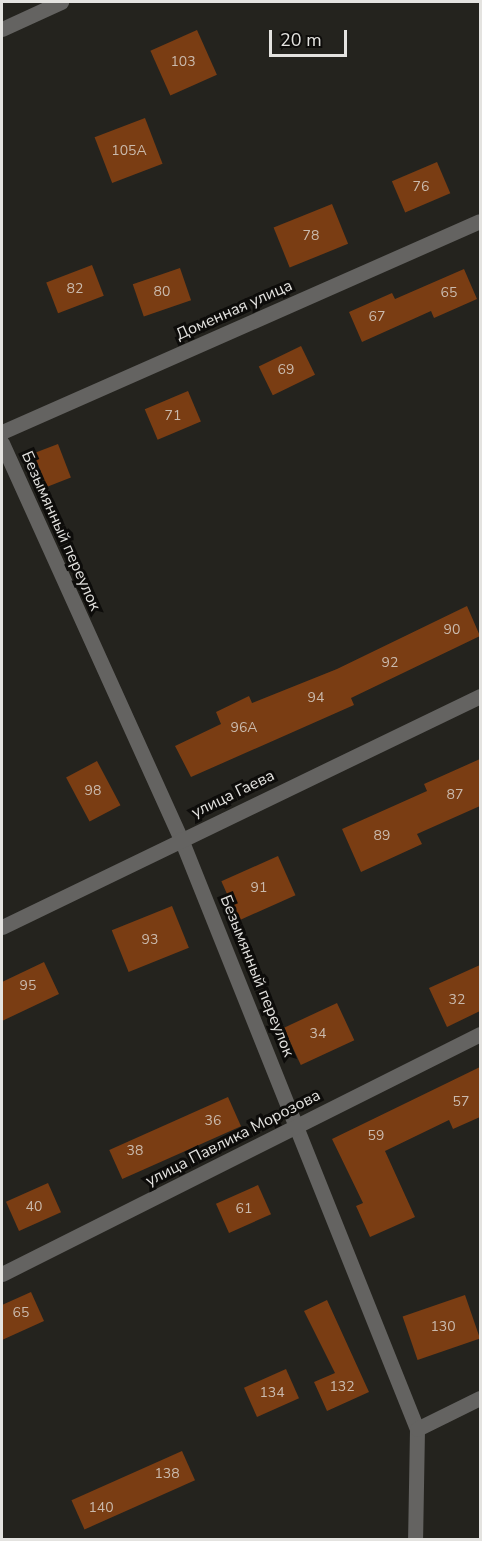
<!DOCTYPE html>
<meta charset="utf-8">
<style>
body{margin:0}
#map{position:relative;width:482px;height:1541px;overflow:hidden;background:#24231e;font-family:"Nunito Sans",sans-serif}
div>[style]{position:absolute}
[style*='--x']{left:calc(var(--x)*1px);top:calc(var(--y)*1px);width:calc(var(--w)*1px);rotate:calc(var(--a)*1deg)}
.building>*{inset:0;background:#7a3d13;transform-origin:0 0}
.minor>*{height:15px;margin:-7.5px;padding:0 7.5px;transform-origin:7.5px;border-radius:7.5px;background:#646361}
span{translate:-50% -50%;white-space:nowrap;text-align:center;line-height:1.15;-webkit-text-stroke:6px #0d0c0a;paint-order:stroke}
.number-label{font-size:14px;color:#cabaad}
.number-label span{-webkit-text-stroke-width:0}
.street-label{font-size:16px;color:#e4e3e0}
.frame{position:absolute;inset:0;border:3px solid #e4e3e0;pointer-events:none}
.scale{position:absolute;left:269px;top:30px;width:78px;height:27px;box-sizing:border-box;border:3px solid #e4e3e0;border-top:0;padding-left:8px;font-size:18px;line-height:21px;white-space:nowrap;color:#e4e3e0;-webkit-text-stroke:4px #0d0c0a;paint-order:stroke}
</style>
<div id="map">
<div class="building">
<i style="left:197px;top:30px;width:49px;height:51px;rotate:66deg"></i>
<i style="left:145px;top:118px;width:49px;height:54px;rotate:69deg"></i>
<i style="left:437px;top:162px;width:34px;height:49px;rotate:67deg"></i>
<i style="left:332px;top:204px;width:43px;height:63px;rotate:68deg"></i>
<i style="left:92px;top:265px;width:33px;height:49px;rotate:69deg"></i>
<i style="left:180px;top:268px;width:34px;height:50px;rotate:71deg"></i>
<i style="clip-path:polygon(464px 269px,477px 299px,434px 318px,431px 311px,362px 342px,349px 312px,392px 293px,395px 299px)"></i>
<i style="left:301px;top:346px;width:32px;height:47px;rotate:64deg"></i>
<i style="left:188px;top:391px;width:33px;height:47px;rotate:67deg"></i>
<i style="left:58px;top:444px;width:36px;height:26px;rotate:69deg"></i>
<i style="clip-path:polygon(467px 606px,480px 636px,351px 698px,354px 705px,191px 777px,175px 746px,221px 724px,216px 712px,249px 696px,252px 703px,337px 669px)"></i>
<i style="clip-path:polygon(480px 759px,480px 806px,417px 834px,422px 844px,361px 872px,342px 829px,427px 791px,424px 784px)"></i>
<i style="left:97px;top:761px;width:50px;height:35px;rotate:62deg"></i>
<i style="left:278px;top:856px;width:43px;height:62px;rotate:66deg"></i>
<i style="left:172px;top:906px;width:45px;height:65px;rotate:68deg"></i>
<i style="clip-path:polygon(44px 962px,59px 994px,2px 1021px,2px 982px)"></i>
<i style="clip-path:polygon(480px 965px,480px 1011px,447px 1027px,429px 988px)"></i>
<i style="left:337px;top:1003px;width:41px;height:59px;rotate:65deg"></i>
<i style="clip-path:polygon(480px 1067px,480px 1117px,453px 1129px,449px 1120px,385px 1151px,415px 1217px,370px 1237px,356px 1206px,363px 1203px,332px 1139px)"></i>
<i style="left:228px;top:1097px;width:32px;height:130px;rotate:66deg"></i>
<i style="left:48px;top:1183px;width:32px;height:46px;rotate:66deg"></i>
<i style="left:258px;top:1185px;width:32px;height:46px;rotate:66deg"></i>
<i style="clip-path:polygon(31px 1292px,44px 1321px,2px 1340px,2px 1305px)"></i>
<i style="left:465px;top:1295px;width:46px;height:66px;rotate:71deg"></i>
<i style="clip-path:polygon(327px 1300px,369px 1392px,327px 1411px,314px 1382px,335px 1373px,304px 1311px)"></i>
<i style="left:286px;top:1369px;width:32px;height:46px;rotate:66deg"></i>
<i style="left:182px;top:1451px;width:32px;height:121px;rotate:66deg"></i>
</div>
<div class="minor">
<i style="--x:2;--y:29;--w:65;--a:-24.6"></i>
<i style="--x:2;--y:432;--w:522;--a:-23.82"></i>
<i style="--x:2;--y:443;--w:435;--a:65.7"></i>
<i style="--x:181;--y:839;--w:635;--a:68.2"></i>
<i style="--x:417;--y:1429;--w:111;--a:91"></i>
<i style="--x:2;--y:927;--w:531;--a:-25.79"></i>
<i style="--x:2;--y:1274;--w:535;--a:-26.66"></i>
<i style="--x:417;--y:1429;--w:70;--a:-26.2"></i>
</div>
<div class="number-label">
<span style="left:183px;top:62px">103</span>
<span style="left:129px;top:151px">105А</span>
<span style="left:421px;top:187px">76</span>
<span style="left:311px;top:236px">78</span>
<span style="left:75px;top:289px">82</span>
<span style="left:162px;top:292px">80</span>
<span style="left:449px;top:293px">65</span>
<span style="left:377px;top:317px">67</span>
<span style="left:286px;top:370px">69</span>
<span style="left:173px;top:416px">71</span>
<span style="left:452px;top:630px">90</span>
<span style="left:390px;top:663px">92</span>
<span style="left:316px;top:698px">94</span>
<span style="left:244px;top:728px">96А</span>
<span style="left:93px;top:791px">98</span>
<span style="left:455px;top:795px">87</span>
<span style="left:382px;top:836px">89</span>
<span style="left:259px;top:888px">91</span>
<span style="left:150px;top:940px">93</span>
<span style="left:28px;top:986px">95</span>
<span style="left:457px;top:1000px">32</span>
<span style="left:318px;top:1034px">34</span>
<span style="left:461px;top:1102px">57</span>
<span style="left:213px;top:1121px">36</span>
<span style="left:376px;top:1136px">59</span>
<span style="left:135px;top:1151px">38</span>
<span style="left:34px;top:1207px">40</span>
<span style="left:244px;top:1209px">61</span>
<span style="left:21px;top:1313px">65</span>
<span style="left:443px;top:1327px">130</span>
<span style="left:342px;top:1387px">132</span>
<span style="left:272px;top:1393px">134</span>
<span style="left:167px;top:1474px">138</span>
<span style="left:101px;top:1508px">140</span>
</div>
<div class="street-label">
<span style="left:234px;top:310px;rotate:-24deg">Доменная улица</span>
<span style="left:61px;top:531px;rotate:66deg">Безымянный переулок</span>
<span style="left:233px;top:794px;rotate:-26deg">улица Гаева</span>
<span style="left:257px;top:976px;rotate:68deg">Безымянный переулок</span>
<span style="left:233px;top:1138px;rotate:-27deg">улица Павлика Морозова</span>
</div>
<div class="frame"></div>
<div class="scale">20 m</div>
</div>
